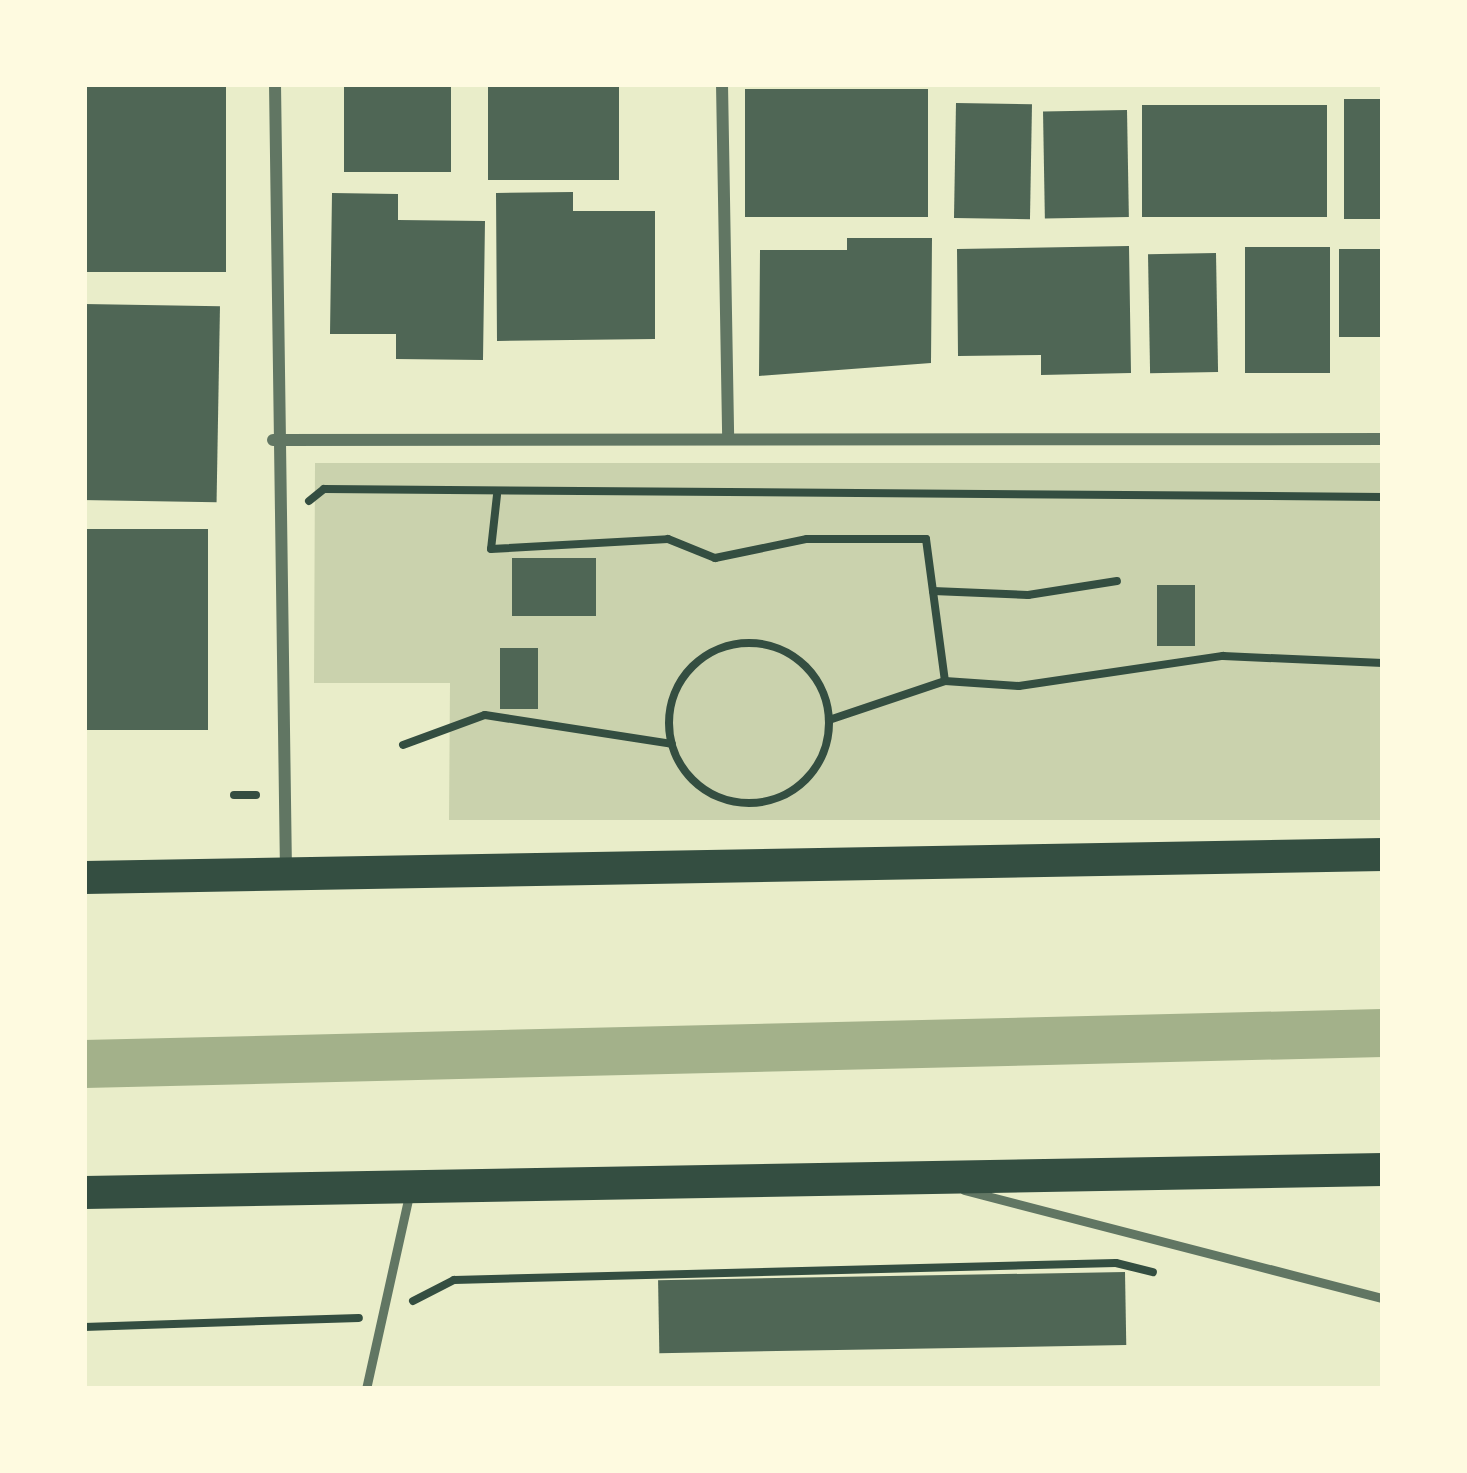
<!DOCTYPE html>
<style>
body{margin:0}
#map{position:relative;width:1467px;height:1473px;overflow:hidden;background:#e9edc9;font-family:Karla,sans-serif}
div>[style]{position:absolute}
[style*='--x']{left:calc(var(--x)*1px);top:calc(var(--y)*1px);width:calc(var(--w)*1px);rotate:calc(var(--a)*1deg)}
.green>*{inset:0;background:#cad2ad}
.canal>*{height:48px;margin:-24px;padding:0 24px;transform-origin:24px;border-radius:24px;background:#a3b18a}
.building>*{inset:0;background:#4f6655;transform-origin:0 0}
.path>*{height:8px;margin:-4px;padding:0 4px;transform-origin:4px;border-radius:4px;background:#344e41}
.path>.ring{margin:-4px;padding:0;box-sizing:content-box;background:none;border:8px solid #344e41;border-radius:50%}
.service>*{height:9px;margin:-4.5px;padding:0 4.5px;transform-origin:4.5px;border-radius:4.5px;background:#617663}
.minor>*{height:12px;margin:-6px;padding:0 6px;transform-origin:6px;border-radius:6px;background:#617663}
.trunk>*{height:33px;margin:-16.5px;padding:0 16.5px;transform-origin:16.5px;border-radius:16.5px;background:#344e41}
span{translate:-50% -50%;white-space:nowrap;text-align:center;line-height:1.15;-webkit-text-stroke:10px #fefae0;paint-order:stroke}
.frame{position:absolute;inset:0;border:87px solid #fefae0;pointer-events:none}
</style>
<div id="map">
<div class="green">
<i style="clip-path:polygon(315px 463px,1383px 463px,1383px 820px,449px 820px,450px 683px,314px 683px)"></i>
</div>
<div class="canal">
<i style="--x:84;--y:1064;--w:1299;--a:-1.37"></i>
</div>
<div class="building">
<i style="left:84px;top:84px;width:142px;height:188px"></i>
<i style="left:344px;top:84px;width:107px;height:88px"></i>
<i style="left:488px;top:84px;width:131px;height:96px"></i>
<i style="left:745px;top:89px;width:183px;height:128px"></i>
<i style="left:1383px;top:99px;width:120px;height:39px;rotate:90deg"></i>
<i style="left:956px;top:103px;width:76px;height:115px;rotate:1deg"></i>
<i style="left:1327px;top:105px;width:112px;height:185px;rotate:90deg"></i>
<i style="left:1127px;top:110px;width:107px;height:84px;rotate:89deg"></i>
<i style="clip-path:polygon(573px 192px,573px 211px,655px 211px,655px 339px,497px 341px,496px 193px)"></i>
<i style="clip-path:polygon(332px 193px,398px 194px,398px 220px,485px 221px,483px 360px,396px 359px,396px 334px,330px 334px)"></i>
<i style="clip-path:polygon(847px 238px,932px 238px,931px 363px,759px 376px,760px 250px,847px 250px)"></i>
<i style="clip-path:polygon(1129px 246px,1131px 373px,1041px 375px,1041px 355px,958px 356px,957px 249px)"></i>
<i style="left:1330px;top:247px;width:126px;height:85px;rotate:90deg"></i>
<i style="left:1339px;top:249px;width:44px;height:88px"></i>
<i style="left:1216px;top:253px;width:119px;height:68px;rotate:89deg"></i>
<i style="left:84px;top:304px;width:136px;height:196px;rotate:1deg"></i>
<i style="left:84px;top:529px;width:124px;height:201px"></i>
<i style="left:512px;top:558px;width:84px;height:58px"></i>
<i style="left:1195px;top:585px;width:61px;height:38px;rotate:90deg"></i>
<i style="left:538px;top:648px;width:61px;height:38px;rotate:90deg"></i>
<i style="left:1125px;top:1272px;width:73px;height:467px;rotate:89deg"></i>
</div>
<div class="path">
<i style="--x:497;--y:495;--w:54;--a:96.3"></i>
<i style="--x:491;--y:549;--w:177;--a:-3.2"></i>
<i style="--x:668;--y:539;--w:51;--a:22"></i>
<i style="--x:715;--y:558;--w:94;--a:-11.7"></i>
<i style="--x:807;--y:539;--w:119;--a:0"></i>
<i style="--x:926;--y:539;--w:143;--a:82.4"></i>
<i style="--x:309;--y:501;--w:19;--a:-39"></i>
<i style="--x:324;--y:489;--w:1059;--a:0.43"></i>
<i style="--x:933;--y:591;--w:95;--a:2.4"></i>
<i style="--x:1028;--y:595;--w:90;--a:-8.9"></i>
<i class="ring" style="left:669px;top:643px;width:152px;height:152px"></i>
<i style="--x:829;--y:720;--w:122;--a:-18.6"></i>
<i style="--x:945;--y:681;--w:74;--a:3.9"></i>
<i style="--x:1019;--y:686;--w:206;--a:-8.4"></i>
<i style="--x:1223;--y:656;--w:160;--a:2.5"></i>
<i style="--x:403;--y:745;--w:87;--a:-20.1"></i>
<i style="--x:485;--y:715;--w:189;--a:8.8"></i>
<i style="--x:234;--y:795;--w:22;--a:0"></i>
<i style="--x:413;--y:1301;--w:46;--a:-27.1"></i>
<i style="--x:454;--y:1280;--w:662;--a:-1.47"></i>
<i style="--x:1116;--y:1263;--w:38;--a:14"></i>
<i style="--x:84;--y:1327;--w:275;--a:-1.9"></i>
</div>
<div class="service">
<i style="--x:964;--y:1190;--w:433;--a:14.5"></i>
<i style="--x:366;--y:1389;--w:199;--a:-77.5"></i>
</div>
<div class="minor">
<i style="--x:275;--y:84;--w:785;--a:89.2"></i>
<i style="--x:722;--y:84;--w:352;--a:89"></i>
<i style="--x:273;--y:440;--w:1110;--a:-0.05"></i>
</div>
<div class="trunk">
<i style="--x:84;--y:877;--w:1299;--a:-1.01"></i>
<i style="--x:84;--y:1192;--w:1299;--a:-1.01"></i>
</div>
<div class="frame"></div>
</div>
